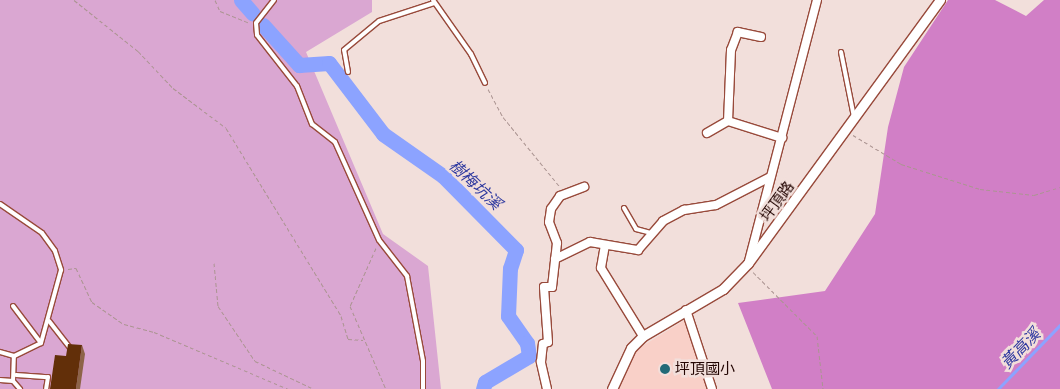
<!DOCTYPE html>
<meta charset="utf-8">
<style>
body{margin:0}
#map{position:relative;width:1060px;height:389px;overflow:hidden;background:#f2dfdb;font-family:"Public Sans","Noto Sans TC",sans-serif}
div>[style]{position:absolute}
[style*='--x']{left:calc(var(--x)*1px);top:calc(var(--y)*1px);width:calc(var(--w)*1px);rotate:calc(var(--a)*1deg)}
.built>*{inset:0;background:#f9d0c8}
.green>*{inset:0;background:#daa7d2}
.forest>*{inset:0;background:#d17fc6}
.stream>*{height:2.5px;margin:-1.25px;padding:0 1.25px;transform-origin:1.25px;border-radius:1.25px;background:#8ca3ff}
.river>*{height:15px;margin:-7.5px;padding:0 7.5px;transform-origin:7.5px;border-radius:7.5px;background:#8ca3ff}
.path>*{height:1px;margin-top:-0.5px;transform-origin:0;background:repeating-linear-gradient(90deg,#ab9491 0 4px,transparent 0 6.5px)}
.roads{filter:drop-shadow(1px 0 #984a3b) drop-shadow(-1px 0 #984a3b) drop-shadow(0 1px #984a3b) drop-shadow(0 -1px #984a3b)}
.service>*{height:4px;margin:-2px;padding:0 2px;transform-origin:2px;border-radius:2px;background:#fff}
.minor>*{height:8px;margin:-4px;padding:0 4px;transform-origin:4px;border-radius:4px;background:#fff}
.tertiary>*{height:9px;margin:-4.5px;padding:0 4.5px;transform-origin:4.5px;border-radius:4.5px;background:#fff}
.shaded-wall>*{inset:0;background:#8d6448}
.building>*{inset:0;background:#622f09}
.dots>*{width:14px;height:14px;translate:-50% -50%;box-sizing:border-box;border:2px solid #f2dfdb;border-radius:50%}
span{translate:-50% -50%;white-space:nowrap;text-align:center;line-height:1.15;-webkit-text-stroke:5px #f2dfdb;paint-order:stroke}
.street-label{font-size:15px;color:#230502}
.poi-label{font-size:15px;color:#230502}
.left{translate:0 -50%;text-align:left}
.water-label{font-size:16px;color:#2d389f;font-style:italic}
</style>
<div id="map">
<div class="built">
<i style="clip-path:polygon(688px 318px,710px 389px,617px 389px,636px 350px)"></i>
</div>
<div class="green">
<i style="clip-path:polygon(0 0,372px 0,372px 12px,306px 52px,383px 234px,428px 266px,441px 389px,0 389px)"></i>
</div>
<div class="forest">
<i style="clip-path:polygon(948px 0,995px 0,1026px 16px,1044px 0,1060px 0,1060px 389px,772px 389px,738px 303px,825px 291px,875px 214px,888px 127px,904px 67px)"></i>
</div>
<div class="stream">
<i style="--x:998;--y:389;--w:89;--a:-45.9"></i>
</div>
<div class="river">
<i style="--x:241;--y:0;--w:18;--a:49"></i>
<i style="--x:263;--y:25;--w:54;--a:48"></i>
<i style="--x:299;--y:65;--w:30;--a:-4"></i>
<i style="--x:329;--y:63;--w:89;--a:52.7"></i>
<i style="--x:383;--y:134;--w:73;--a:35"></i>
<i style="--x:443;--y:176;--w:104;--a:45.4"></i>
<i style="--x:516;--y:250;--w:19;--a:108"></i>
<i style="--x:510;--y:268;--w:48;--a:92.4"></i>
<i style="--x:508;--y:316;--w:33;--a:55"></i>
<i style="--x:527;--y:343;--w:13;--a:81"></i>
<i style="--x:529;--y:356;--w:51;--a:149.4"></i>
<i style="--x:485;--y:382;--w:7;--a:106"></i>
</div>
<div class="path">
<i style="--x:74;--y:0;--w:82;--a:38.6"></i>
<i style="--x:138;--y:51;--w:51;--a:46.6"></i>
<i style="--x:173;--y:88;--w:66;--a:37"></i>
<i style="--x:226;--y:128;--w:220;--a:58.5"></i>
<i style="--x:341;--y:316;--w:24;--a:73"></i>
<i style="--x:348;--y:339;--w:15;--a:4"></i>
<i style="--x:215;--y:0;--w:12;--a:66"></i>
<i style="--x:220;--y:11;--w:31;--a:22"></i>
<i style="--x:488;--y:89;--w:32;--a:62"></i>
<i style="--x:503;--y:117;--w:90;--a:50.8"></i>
<i style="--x:853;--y:135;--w:56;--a:31.1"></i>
<i style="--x:901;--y:164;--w:83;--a:17.6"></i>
<i style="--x:980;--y:189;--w:54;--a:6.3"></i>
<i style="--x:1034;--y:195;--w:27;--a:-17"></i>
<i style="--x:376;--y:248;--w:64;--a:114.1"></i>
<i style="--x:350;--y:306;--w:90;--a:66.6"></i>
<i style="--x:214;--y:263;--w:43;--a:84.7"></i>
<i style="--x:218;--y:306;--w:66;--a:56.1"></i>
<i style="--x:255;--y:361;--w:65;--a:25.4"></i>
<i style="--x:68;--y:269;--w:8;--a:-7"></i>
<i style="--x:76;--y:268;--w:38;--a:65"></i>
<i style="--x:92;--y:302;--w:39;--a:35"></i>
<i style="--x:124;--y:324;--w:31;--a:15"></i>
<i style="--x:154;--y:332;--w:146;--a:23"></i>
<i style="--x:753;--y:272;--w:91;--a:45"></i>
<i style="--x:817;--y:336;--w:53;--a:83.5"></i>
</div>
<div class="roads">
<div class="service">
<i style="--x:274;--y:0;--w:29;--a:128"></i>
<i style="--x:256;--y:23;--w:12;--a:85"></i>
<i style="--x:257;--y:35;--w:65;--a:51.9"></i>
<i style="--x:297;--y:86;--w:41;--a:68.5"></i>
<i style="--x:312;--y:124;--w:29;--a:38"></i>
<i style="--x:335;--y:142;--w:107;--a:65.8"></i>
<i style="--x:379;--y:240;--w:46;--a:52.1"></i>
<i style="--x:407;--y:276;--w:86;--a:79.3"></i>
<i style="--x:423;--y:361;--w:28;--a:90"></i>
<i style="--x:433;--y:0;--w:66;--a:54.9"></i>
<i style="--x:471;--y:54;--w:32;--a:64"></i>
<i style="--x:841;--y:52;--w:66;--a:78.7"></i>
<i style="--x:348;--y:72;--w:22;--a:-100"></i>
<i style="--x:344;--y:50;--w:45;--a:-39.6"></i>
<i style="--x:379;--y:21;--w:58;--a:-18.1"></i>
<i style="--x:0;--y:204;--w:51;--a:34.6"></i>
<i style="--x:42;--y:233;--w:22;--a:54"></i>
<i style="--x:55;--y:251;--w:20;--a:72"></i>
<i style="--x:61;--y:270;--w:76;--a:105.3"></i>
<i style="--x:41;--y:343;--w:30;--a:154"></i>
<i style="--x:14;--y:356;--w:15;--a:-164"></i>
<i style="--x:624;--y:208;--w:24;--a:60"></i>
<i style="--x:636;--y:229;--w:16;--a:15"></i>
<i style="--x:13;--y:306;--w:46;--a:52.9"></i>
<i style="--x:49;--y:321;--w:36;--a:52"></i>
<i style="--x:16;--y:375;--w:32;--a:4"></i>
<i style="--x:48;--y:377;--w:12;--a:99"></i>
<i style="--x:0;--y:380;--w:13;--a:4"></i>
<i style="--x:13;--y:381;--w:11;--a:49"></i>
<i style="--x:13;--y:381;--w:25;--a:-88"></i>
</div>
<div class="minor">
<i style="--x:761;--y:37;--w:24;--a:-168"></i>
<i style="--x:738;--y:32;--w:19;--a:111"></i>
<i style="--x:731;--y:50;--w:71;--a:92.4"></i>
<i style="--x:728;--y:121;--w:57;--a:17.5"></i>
<i style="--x:707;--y:133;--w:24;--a:-30"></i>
<i style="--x:605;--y:245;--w:23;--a:100"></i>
<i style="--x:601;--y:268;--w:80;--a:58.3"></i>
<i style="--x:555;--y:259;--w:39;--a:-26"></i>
<i style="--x:590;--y:242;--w:49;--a:9.5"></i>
<i style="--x:638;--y:250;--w:38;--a:-49"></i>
<i style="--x:663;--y:221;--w:24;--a:-28"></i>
<i style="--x:684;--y:210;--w:32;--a:-9"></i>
<i style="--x:716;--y:205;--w:61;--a:-27.4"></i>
<i style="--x:749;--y:261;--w:270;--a:-75.4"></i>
<i style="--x:686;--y:310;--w:83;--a:71.8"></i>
<i style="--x:547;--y:389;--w:28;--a:-103"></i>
<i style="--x:541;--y:362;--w:18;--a:-84"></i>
<i style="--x:543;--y:344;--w:5;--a:-22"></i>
<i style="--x:548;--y:342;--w:55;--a:-94.2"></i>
<i style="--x:544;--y:287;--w:8;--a:0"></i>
<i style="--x:552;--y:287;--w:44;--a:-83.5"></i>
<i style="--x:557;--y:243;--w:22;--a:-111"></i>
<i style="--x:549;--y:222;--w:13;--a:-81"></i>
<i style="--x:551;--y:209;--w:16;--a:-55"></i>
<i style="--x:560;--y:196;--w:26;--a:-21"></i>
</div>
<div class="tertiary">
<i style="--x:612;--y:389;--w:45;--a:-65.1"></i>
<i style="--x:631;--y:348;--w:17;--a:-45"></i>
<i style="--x:643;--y:336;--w:93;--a:-30.4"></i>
<i style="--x:723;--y:289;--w:36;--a:-46"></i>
<i style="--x:748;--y:263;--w:326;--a:-53.9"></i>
</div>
</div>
<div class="shaded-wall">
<i style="clip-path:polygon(82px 345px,85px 354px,80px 389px,76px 389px)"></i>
</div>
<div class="building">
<i style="clip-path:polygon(68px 344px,82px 345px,76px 389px,50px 389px,55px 355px,66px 356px)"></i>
</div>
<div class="dots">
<i style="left:665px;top:369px;background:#226a77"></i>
</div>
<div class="street-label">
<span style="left:777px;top:201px;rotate:-54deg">坪頂路</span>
</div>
<div class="poi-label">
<span class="left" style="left:675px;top:369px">坪頂國小</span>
</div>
<div class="water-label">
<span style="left:475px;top:185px;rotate:43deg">樹梅坑溪</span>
<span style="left:1021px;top:349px;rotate:-46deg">黃高溪</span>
</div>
</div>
